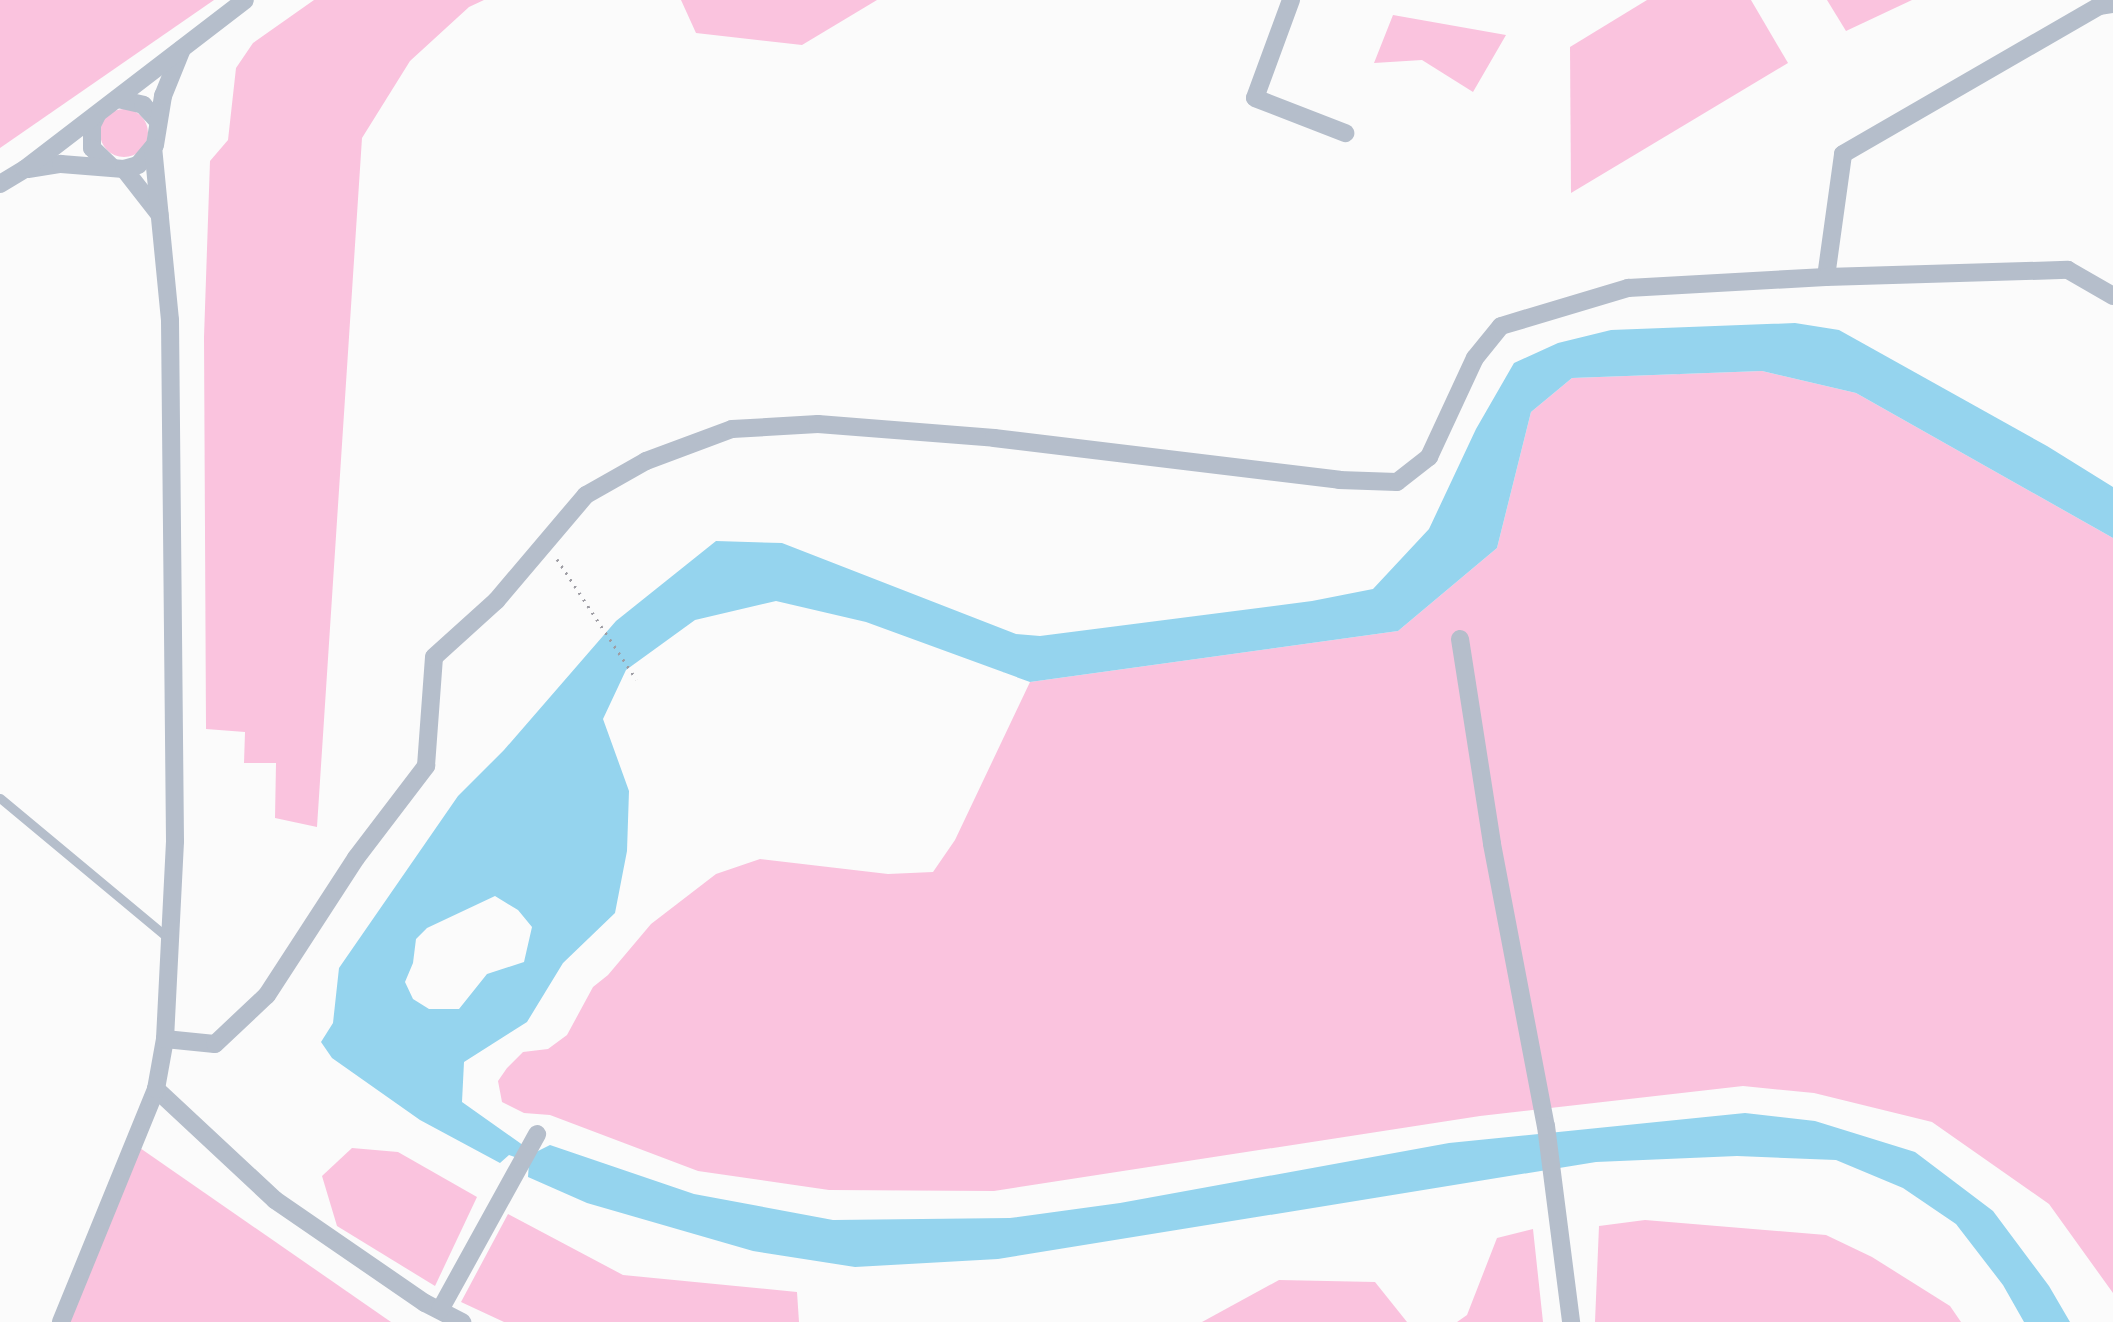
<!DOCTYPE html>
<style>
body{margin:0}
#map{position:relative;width:2113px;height:1322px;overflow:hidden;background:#fbfbfb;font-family:"Playfair Display",serif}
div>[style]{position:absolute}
.green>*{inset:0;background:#fac3de}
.round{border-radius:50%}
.water>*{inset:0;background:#95d4ee}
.path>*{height:3px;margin-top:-1.5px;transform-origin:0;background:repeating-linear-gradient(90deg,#9e9da4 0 2px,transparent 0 8px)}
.lane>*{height:9px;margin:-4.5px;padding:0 4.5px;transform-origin:4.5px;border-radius:4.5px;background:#b5becb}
.street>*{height:18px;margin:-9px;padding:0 9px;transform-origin:9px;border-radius:9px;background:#b5becb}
span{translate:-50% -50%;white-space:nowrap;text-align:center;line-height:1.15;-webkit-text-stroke:8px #fbfbfb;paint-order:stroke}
</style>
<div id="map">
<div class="green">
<i style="clip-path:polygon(0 0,214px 0,0 148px)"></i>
<i style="clip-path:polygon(314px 0,484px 0,469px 7px,410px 61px,362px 138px,317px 827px,275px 818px,276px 763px,244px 763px,245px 732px,206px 729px,204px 337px,210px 161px,228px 140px,236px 68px,253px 43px)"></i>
<i style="clip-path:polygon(681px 0,877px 0,802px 45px,696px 33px)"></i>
<i style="clip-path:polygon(1647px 0,1751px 0,1788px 63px,1571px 193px,1570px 47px)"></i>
<i style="clip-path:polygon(1827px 0,1912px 0,1846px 31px)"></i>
<i style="clip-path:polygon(1393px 15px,1506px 35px,1473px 92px,1422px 60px,1374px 63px)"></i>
<i class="round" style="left:100px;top:109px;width:48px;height:48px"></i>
<i style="clip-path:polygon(1762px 371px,1856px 393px,2113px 538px,2113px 1293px,2049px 1204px,1932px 1122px,1814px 1093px,1743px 1086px,1480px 1116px,994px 1191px,829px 1190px,698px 1171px,550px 1115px,524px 1113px,502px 1102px,498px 1081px,507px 1068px,523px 1052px,548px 1049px,567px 1035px,593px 987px,608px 975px,651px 924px,716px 874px,760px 859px,888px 874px,933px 872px,955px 840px,1030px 682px,1398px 631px,1497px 548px,1531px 412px,1572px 378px)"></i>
<i style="clip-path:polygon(140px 1148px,391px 1322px,61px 1322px)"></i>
<i style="clip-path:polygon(352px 1148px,398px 1152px,477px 1197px,435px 1286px,337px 1226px,322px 1176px)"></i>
<i style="clip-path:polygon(508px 1214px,623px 1275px,797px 1292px,799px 1322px,504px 1322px,461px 1302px)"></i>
<i style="clip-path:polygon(1645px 1220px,1826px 1235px,1872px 1257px,1950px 1306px,1961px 1322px,1595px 1322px,1599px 1226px)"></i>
<i style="clip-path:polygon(1533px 1229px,1543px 1322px,1457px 1322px,1467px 1315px,1497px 1238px)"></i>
<i style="clip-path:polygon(1279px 1280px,1375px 1282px,1407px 1322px,1202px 1322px)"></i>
</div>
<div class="water">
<i style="clip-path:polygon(evenodd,1795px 323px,1839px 330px,2047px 446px,2113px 487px,2113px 538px,1856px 393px,1762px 371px,1572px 378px,1531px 412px,1497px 548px,1398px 631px,1030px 682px,866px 622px,776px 601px,695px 620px,626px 670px,603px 719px,629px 791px,627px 851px,615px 913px,563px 963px,527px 1022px,464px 1062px,462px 1102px,534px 1153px,550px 1145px,694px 1194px,833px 1220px,1010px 1218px,1120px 1203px,1449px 1143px,1745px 1113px,1815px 1121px,1915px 1152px,1993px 1211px,2049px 1286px,2070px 1322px,2024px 1322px,2003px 1285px,1956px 1224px,1903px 1188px,1836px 1160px,1737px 1156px,1596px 1162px,998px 1259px,855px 1267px,753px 1251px,587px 1203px,528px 1177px,529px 1162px,509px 1155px,500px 1163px,420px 1120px,332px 1058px,321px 1042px,333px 1023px,339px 968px,458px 796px,504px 750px,616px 621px,716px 541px,782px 543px,1016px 634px,1040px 636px,1312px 601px,1373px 589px,1429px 529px,1476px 429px,1514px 363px,1558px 343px,1611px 330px,1795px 323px,495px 896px,518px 910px,532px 927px,524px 962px,487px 974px,459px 1009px,429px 1009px,413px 999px,405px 982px,413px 963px,416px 939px,427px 928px,495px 896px)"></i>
</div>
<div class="path">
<i style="left:557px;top:559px;width:144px;rotate:56.6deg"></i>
</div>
<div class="lane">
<i style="left:0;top:798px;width:220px;rotate:39.8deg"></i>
</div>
<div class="street">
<i style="left:1291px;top:0;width:104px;rotate:110.2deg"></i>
<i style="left:1255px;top:98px;width:97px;rotate:21.3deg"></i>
<i style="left:118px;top:99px;width:26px;rotate:13deg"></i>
<i style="left:143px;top:105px;width:22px;rotate:47deg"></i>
<i style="left:97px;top:115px;width:11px;rotate:117deg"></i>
<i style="left:92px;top:125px;width:23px;rotate:90deg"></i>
<i style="left:92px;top:148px;width:28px;rotate:44deg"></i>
<i style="left:28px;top:169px;width:33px;rotate:-9deg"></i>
<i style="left:61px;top:164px;width:63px;rotate:4.5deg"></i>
<i style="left:124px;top:169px;width:15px;rotate:-16deg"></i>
<i style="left:138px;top:165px;width:26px;rotate:-50deg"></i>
<i style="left:155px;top:145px;width:50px;rotate:-80.7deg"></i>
<i style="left:163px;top:96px;width:51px;rotate:-68deg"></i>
<i style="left:124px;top:169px;width:58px;rotate:52deg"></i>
<i style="left:0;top:184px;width:29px;rotate:-31deg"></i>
<i style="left:25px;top:169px;width:277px;rotate:-37.5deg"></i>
<i style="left:1826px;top:277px;width:124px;rotate:-82.1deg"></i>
<i style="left:1843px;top:154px;width:296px;rotate:-30deg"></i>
<i style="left:2099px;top:6px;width:14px;rotate:-8deg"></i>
<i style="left:1460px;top:639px;width:207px;rotate:81.1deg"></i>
<i style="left:1492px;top:844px;width:287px;rotate:79.2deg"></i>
<i style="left:1546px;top:1126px;width:198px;rotate:82.7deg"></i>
<i style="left:165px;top:1039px;width:50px;rotate:5.7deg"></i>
<i style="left:215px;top:1044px;width:71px;rotate:-43.3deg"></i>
<i style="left:267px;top:995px;width:163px;rotate:-57deg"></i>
<i style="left:356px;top:858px;width:116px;rotate:-52.7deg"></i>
<i style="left:426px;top:766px;width:109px;rotate:-85.8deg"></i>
<i style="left:434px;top:657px;width:84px;rotate:-42.1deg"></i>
<i style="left:496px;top:601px;width:139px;rotate:-49.7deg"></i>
<i style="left:586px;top:495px;width:69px;rotate:-29.5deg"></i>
<i style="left:646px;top:461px;width:92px;rotate:-20.4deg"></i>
<i style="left:732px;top:429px;width:86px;rotate:-3.3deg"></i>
<i style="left:818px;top:424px;width:177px;rotate:4.5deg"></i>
<i style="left:994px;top:438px;width:348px;rotate:6.9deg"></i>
<i style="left:1339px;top:480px;width:58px;rotate:2deg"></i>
<i style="left:1397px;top:482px;width:41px;rotate:-38deg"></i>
<i style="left:1429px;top:457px;width:109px;rotate:-65.1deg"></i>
<i style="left:1475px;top:358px;width:41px;rotate:-50.9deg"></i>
<i style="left:1501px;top:326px;width:133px;rotate:-16.7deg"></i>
<i style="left:1628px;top:288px;width:198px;rotate:-3.2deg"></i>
<i style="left:1826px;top:277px;width:242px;rotate:-1.7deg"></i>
<i style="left:2068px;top:270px;width:52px;rotate:30deg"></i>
<i style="left:156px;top:1089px;width:163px;rotate:43deg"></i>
<i style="left:275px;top:1200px;width:182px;rotate:34.5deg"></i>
<i style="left:425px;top:1303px;width:42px;rotate:27.2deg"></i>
<i style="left:440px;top:1310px;width:201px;rotate:-61.1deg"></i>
<i style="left:61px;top:1322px;width:252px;rotate:-67.8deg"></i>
<i style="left:156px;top:1089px;width:51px;rotate:-79.8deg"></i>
<i style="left:165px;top:1039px;width:198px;rotate:-87.1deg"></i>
<i style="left:175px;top:841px;width:521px;rotate:-90.55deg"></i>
<i style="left:170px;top:320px;width:173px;rotate:-95.6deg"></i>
</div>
</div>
